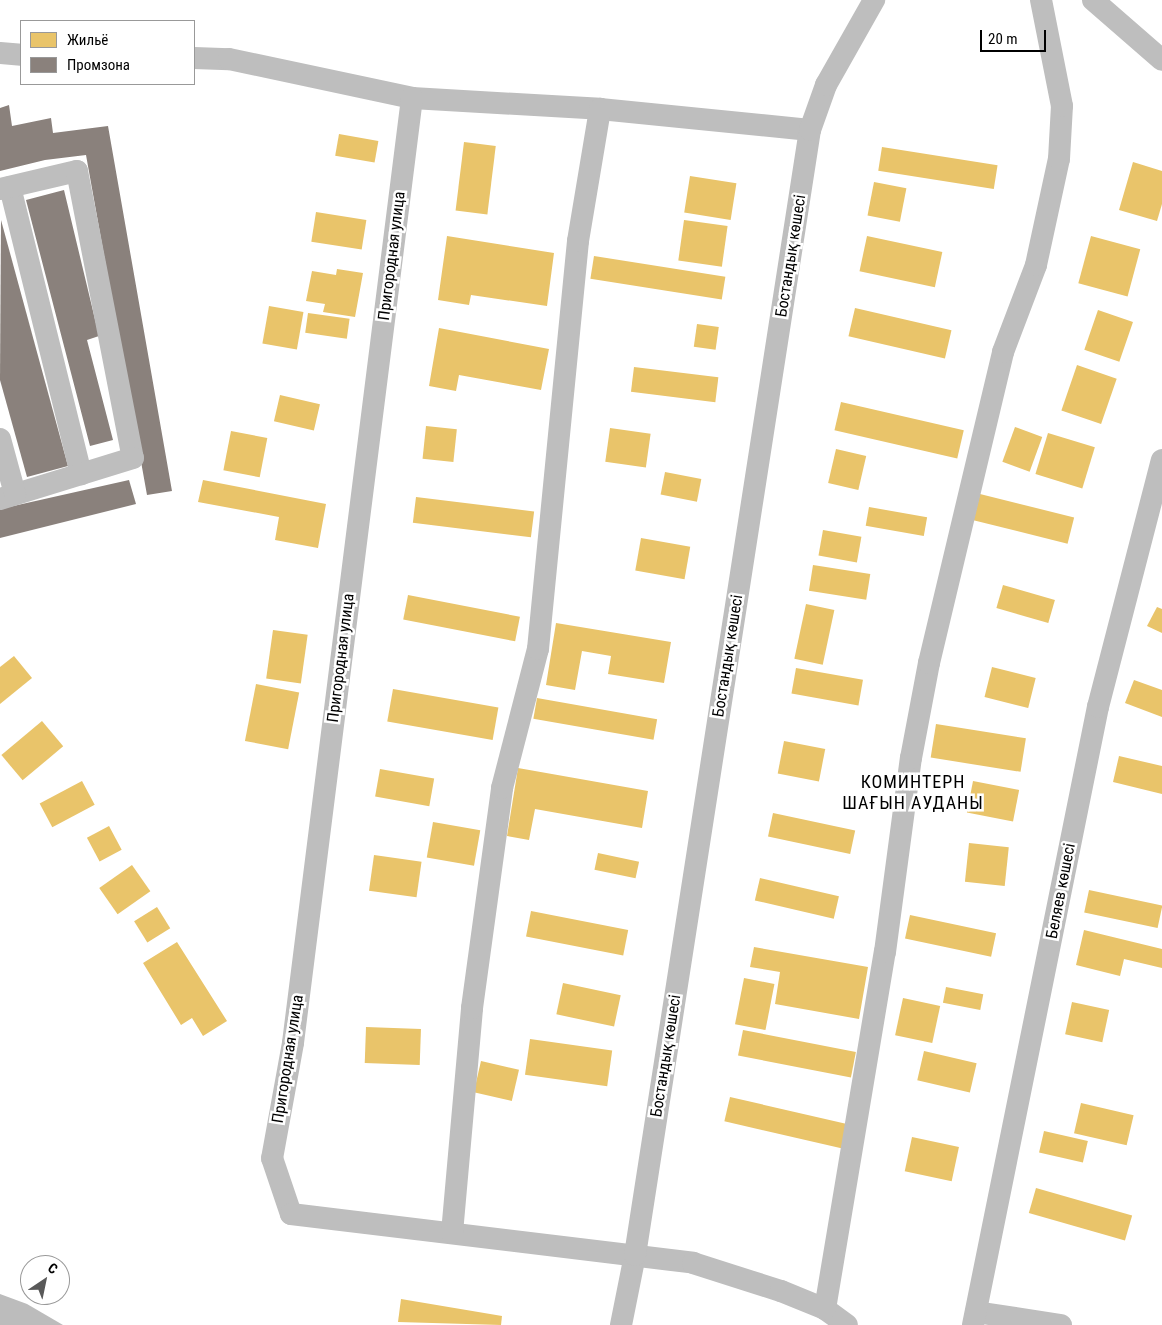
<!DOCTYPE html>
<meta charset="utf-8">
<style>
body{margin:0}
#map{position:relative;width:1162px;height:1325px;overflow:hidden;background:#fff;font-family:"Roboto Condensed",sans-serif}
div>[style]{position:absolute}
.water>*{inset:0;background:#bcbcbc}
.homes>*{inset:0;background:#e9c46a;transform-origin:0 0}
.industry>*{inset:0;background:#8a817c}
.minor>*{height:22px;margin:-11px;padding:0 11px;transform-origin:11px;border-radius:11px;background:#bebebe}
span{translate:-50% -50%;white-space:nowrap;text-align:center;line-height:1.15;-webkit-text-stroke:5px #fff;paint-order:stroke}
.street-label{font-size:16px;color:#000}
.neighbourhood-label{font-size:18px;color:#000;letter-spacing:1px}
.legend{position:absolute;left:20px;top:20px;width:175px;height:65px;box-sizing:border-box;background:#fff;border:1px solid #999;margin:0;padding:6px 9px;list-style:none;font-size:15px;color:#000}
.legend li{display:flex;align-items:center;gap:10px;height:25px}
.legend b{width:25px;border:1px solid #999}
.north{position:absolute;left:20px;top:1255px;width:50px;height:50px;box-sizing:border-box;background:#fff;border:1px solid #999;border-radius:50%;rotate:34deg;font-size:14px;font-weight:700;line-height:20px;text-align:center;color:#000}
.north::after{content:'';display:block;margin:auto;width:18px;height:22px;background:#595959;clip-path:polygon(50% 0,100% 100%,50% 72%,0 100%)}
.scale{position:absolute;left:980px;top:30px;width:66px;height:22px;box-sizing:border-box;border:2px solid #000;border-top:0;padding-left:6px;font-size:15px;line-height:18px;white-space:nowrap;color:#000;-webkit-text-stroke:4px #fff;paint-order:stroke}
</style>
<div id="map">
<div class="water">
<i style="clip-path:polygon(0 1294px,27px 1304px,63px 1325px,0 1325px)"></i>
</div>
<div class="homes">
<i style="left:339px;top:134px;width:40px;height:22px;rotate:10deg"></i>
<i style="left:464px;top:142px;width:32px;height:69px;rotate:7deg"></i>
<i style="left:882px;top:147px;width:117px;height:24px;rotate:9deg"></i>
<i style="clip-path:polygon(1133px 162px,1162px 171px,1162px 204px,1157px 221px,1119px 210px)"></i>
<i style="left:690px;top:176px;width:47px;height:37px;rotate:9deg"></i>
<i style="left:874px;top:182px;width:33px;height:34px;rotate:11deg"></i>
<i style="left:316px;top:212px;width:51px;height:30px;rotate:9deg"></i>
<i style="left:684px;top:220px;width:44px;height:41px;rotate:8deg"></i>
<i style="clip-path:polygon(447px 236px,554px 253px,547px 306px,471px 295px,469px 305px,438px 300px)"></i>
<i style="left:867px;top:236px;width:77px;height:36px;rotate:12deg"></i>
<i style="left:1091px;top:236px;width:51px;height:49px;rotate:15deg"></i>
<i style="left:594px;top:256px;width:133px;height:23px;rotate:9deg"></i>
<i style="clip-path:polygon(337px 269px,363px 273px,355px 317px,323px 312px,325px 304px,306px 301px,312px 271px,336px 275px)"></i>
<i style="left:269px;top:306px;width:35px;height:38px;rotate:10deg"></i>
<i style="left:855px;top:308px;width:99px;height:29px;rotate:13deg"></i>
<i style="left:1098px;top:310px;width:37px;height:42px;rotate:19deg"></i>
<i style="left:308px;top:313px;width:42px;height:20px;rotate:8deg"></i>
<i style="left:697px;top:324px;width:22px;height:23px;rotate:8deg"></i>
<i style="clip-path:polygon(439px 328px,549px 349px,541px 390px,459px 375px,456px 391px,429px 386px)"></i>
<i style="left:1077px;top:365px;width:42px;height:48px;rotate:19deg"></i>
<i style="left:634px;top:367px;width:85px;height:25px;rotate:7deg"></i>
<i style="left:280px;top:395px;width:41px;height:27px;rotate:13deg"></i>
<i style="left:841px;top:402px;width:126px;height:29px;rotate:13deg"></i>
<i style="left:426px;top:426px;width:31px;height:33px;rotate:6deg"></i>
<i style="left:1015px;top:427px;width:29px;height:37px;rotate:20deg"></i>
<i style="left:610px;top:428px;width:41px;height:34px;rotate:8deg"></i>
<i style="left:231px;top:431px;width:37px;height:40px;rotate:11deg"></i>
<i style="left:1048px;top:433px;width:49px;height:43px;rotate:17deg"></i>
<i style="left:836px;top:449px;width:31px;height:35px;rotate:13deg"></i>
<i style="left:665px;top:472px;width:37px;height:23px;rotate:11deg"></i>
<i style="clip-path:polygon(203px 480px,326px 504px,318px 548px,275px 540px,279px 517px,198px 502px)"></i>
<i style="left:980px;top:494px;width:97px;height:27px;rotate:14deg"></i>
<i style="left:416px;top:497px;width:119px;height:26px;rotate:7deg"></i>
<i style="left:869px;top:507px;width:59px;height:19px;rotate:10deg"></i>
<i style="left:823px;top:530px;width:39px;height:26px;rotate:10deg"></i>
<i style="left:641px;top:538px;width:50px;height:33px;rotate:10deg"></i>
<i style="left:813px;top:565px;width:58px;height:26px;rotate:9deg"></i>
<i style="left:1003px;top:585px;width:54px;height:24px;rotate:16deg"></i>
<i style="left:408px;top:595px;width:114px;height:25px;rotate:11deg"></i>
<i style="left:806px;top:604px;width:29px;height:56px;rotate:12deg"></i>
<i style="clip-path:polygon(1157px 607px,1162px 609px,1162px 633px,1147px 626px)"></i>
<i style="clip-path:polygon(556px 623px,671px 642px,664px 683px,608px 674px,611px 656px,582px 651px,575px 690px,546px 685px)"></i>
<i style="left:273px;top:630px;width:35px;height:49px;rotate:8deg"></i>
<i style="clip-path:polygon(14px 656px,32px 678px,0 704px,0 667px)"></i>
<i style="left:992px;top:667px;width:45px;height:31px;rotate:14deg"></i>
<i style="left:796px;top:668px;width:68px;height:26px;rotate:10deg"></i>
<i style="clip-path:polygon(1134px 680px,1162px 690px,1162px 717px,1125px 703px)"></i>
<i style="left:256px;top:684px;width:44px;height:58px;rotate:11deg"></i>
<i style="left:393px;top:689px;width:107px;height:33px;rotate:10deg"></i>
<i style="left:537px;top:698px;width:122px;height:21px;rotate:10deg"></i>
<i style="left:42px;top:721px;width:33px;height:53px;rotate:50deg"></i>
<i style="left:936px;top:724px;width:91px;height:34px;rotate:9deg"></i>
<i style="left:784px;top:741px;width:42px;height:33px;rotate:11deg"></i>
<i style="clip-path:polygon(1119px 756px,1162px 766px,1162px 794px,1113px 782px)"></i>
<i style="clip-path:polygon(518px 768px,648px 791px,642px 828px,535px 809px,529px 840px,507px 836px)"></i>
<i style="left:380px;top:769px;width:55px;height:28px;rotate:10deg"></i>
<i style="left:82px;top:781px;width:27px;height:48px;rotate:62deg"></i>
<i style="left:973px;top:781px;width:47px;height:32px;rotate:11deg"></i>
<i style="left:773px;top:813px;width:84px;height:24px;rotate:12deg"></i>
<i style="left:433px;top:822px;width:48px;height:36px;rotate:10deg"></i>
<i style="left:109px;top:826px;width:27px;height:25px;rotate:62deg"></i>
<i style="left:969px;top:843px;width:40px;height:39px;rotate:6deg"></i>
<i style="left:598px;top:853px;width:42px;height:17px;rotate:12deg"></i>
<i style="left:374px;top:855px;width:48px;height:36px;rotate:8deg"></i>
<i style="left:132px;top:865px;width:32px;height:40px;rotate:55deg"></i>
<i style="left:760px;top:878px;width:81px;height:23px;rotate:13deg"></i>
<i style="left:1089px;top:890px;width:75px;height:23px;rotate:12deg"></i>
<i style="left:157px;top:907px;width:25px;height:27px;rotate:58deg"></i>
<i style="left:531px;top:911px;width:99px;height:26px;rotate:11deg"></i>
<i style="left:910px;top:915px;width:88px;height:24px;rotate:12deg"></i>
<i style="clip-path:polygon(1084px 930px,1162px 949px,1162px 968px,1124px 959px,1120px 976px,1076px 965px)"></i>
<i style="clip-path:polygon(177px 942px,227px 1021px,203px 1036px,192px 1018px,181px 1025px,143px 963px)"></i>
<i style="clip-path:polygon(754px 947px,868px 967px,859px 1019px,775px 1004px,780px 972px,750px 967px)"></i>
<i style="left:744px;top:978px;width:31px;height:47px;rotate:11deg"></i>
<i style="left:563px;top:983px;width:59px;height:32px;rotate:12deg"></i>
<i style="left:946px;top:987px;width:38px;height:16px;rotate:11deg"></i>
<i style="left:903px;top:998px;width:38px;height:38px;rotate:12deg"></i>
<i style="left:1072px;top:1002px;width:38px;height:33px;rotate:12deg"></i>
<i style="left:366px;top:1027px;width:55px;height:36px;rotate:2deg"></i>
<i style="left:743px;top:1030px;width:115px;height:26px;rotate:11deg"></i>
<i style="left:530px;top:1039px;width:83px;height:36px;rotate:8deg"></i>
<i style="left:924px;top:1051px;width:54px;height:30px;rotate:13deg"></i>
<i style="left:481px;top:1061px;width:39px;height:32px;rotate:13deg"></i>
<i style="left:730px;top:1097px;width:120px;height:25px;rotate:13deg"></i>
<i style="left:1081px;top:1103px;width:54px;height:31px;rotate:13deg"></i>
<i style="left:1044px;top:1131px;width:45px;height:22px;rotate:13deg"></i>
<i style="left:912px;top:1137px;width:48px;height:35px;rotate:12deg"></i>
<i style="left:1036px;top:1188px;width:100px;height:26px;rotate:16deg"></i>
<i style="clip-path:polygon(401px 1299px,502px 1316px,501px 1325px,398px 1322px)"></i>
</div>
<div class="industry">
<i style="clip-path:polygon(9px 105px,12px 126px,51px 118px,53px 133px,108px 126px,172px 491px,147px 495px,86px 155px,45px 160px,0 171px,0 108px)"></i>
<i style="clip-path:polygon(64px 190px,99px 336px,87px 340px,113px 440px,90px 446px,26px 200px)"></i>
<i style="clip-path:polygon(1px 220px,68px 466px,27px 477px,0 380px)"></i>
<i style="clip-path:polygon(129px 480px,136px 504px,0 538px,0 509px)"></i>
</div>
<div class="minor">
<i style="left:1093px;top:0;width:91px;rotate:41deg"></i>
<i style="left:0;top:53px;width:21px;rotate:5deg"></i>
<i style="left:194px;top:58px;width:35px;rotate:2deg"></i>
<i style="left:229px;top:59px;width:187px;rotate:12deg"></i>
<i style="left:412px;top:98px;width:188px;rotate:3.3deg"></i>
<i style="left:600px;top:109px;width:211px;rotate:5.7deg"></i>
<i style="left:412px;top:98px;width:952px;rotate:97.18deg"></i>
<i style="left:293px;top:1043px;width:117px;rotate:100.3deg"></i>
<i style="left:272px;top:1158px;width:59px;rotate:71.3deg"></i>
<i style="left:291px;top:1214px;width:405px;rotate:6.9deg"></i>
<i style="left:693px;top:1263px;width:92px;rotate:17.7deg"></i>
<i style="left:781px;top:1291px;width:48px;rotate:22.2deg"></i>
<i style="left:825px;top:1309px;width:27px;rotate:36deg"></i>
<i style="left:10px;top:187px;width:296px;rotate:76.1deg"></i>
<i style="left:0;top:189px;width:79px;rotate:-13.2deg"></i>
<i style="left:77px;top:171px;width:292px;rotate:79deg"></i>
<i style="left:133px;top:458px;width:139px;rotate:162.9deg"></i>
<i style="left:0;top:439px;width:57px;rotate:74.7deg"></i>
<i style="left:452px;top:1233px;width:226px;rotate:-84.9deg"></i>
<i style="left:472px;top:1008px;width:222px;rotate:-82.2deg"></i>
<i style="left:502px;top:788px;width:144px;rotate:-75.5deg"></i>
<i style="left:538px;top:649px;width:410px;rotate:-84.4deg"></i>
<i style="left:578px;top:241px;width:134px;rotate:-80.5deg"></i>
<i style="left:825px;top:1309px;width:362px;rotate:-80.5deg"></i>
<i style="left:885px;top:952px;width:196px;rotate:-82.4deg"></i>
<i style="left:911px;top:758px;width:97px;rotate:-79.3deg"></i>
<i style="left:929px;top:663px;width:320px;rotate:-76.6deg"></i>
<i style="left:1003px;top:352px;width:93px;rotate:-69.2deg"></i>
<i style="left:1036px;top:265px;width:108px;rotate:-77.8deg"></i>
<i style="left:1059px;top:159px;width:53px;rotate:-86.8deg"></i>
<i style="left:1062px;top:106px;width:108px;rotate:-101.2deg"></i>
<i style="left:976px;top:1312px;width:86px;rotate:8.7deg"></i>
<i style="left:621px;top:1325px;width:71px;rotate:-78.7deg"></i>
<i style="left:635px;top:1255px;width:1139px;rotate:-81.16deg"></i>
<i style="left:810px;top:130px;width:48px;rotate:-70.4deg"></i>
<i style="left:826px;top:85px;width:98px;rotate:-60.5deg"></i>
<i style="left:973px;top:1325px;width:631px;rotate:-78.57deg"></i>
<i style="left:1098px;top:707px;width:255px;rotate:-75.5deg"></i>
</div>
<div class="street-label">
<span style="left:392px;top:256px;rotate:-83deg">Пригородная улица</span>
<span style="left:791px;top:256px;rotate:-81deg">Бостандық көшесі</span>
<span style="left:728px;top:656px;rotate:-81deg">Бостандық көшесі</span>
<span style="left:341px;top:658px;rotate:-83deg">Пригородная улица</span>
<span style="left:1061px;top:891px;rotate:-79deg">Беляев көшесі</span>
<span style="left:666px;top:1056px;rotate:-81deg">Бостандық көшесі</span>
<span style="left:288px;top:1059px;rotate:-81deg">Пригородная улица</span>
</div>
<div class="neighbourhood-label">
<span style="left:913px;top:793px">КОМИНТЕРН<br>ШАҒЫН АУДАНЫ</span>
</div>
<ul class="legend">
<li><b style="height:14px;background:#e9c46a"></b>Жильё</li>
<li><b style="height:14px;background:#8a817c"></b>Промзона</li>
</ul>
<div class="north">С</div>
<div class="scale">20 m</div>
</div>
